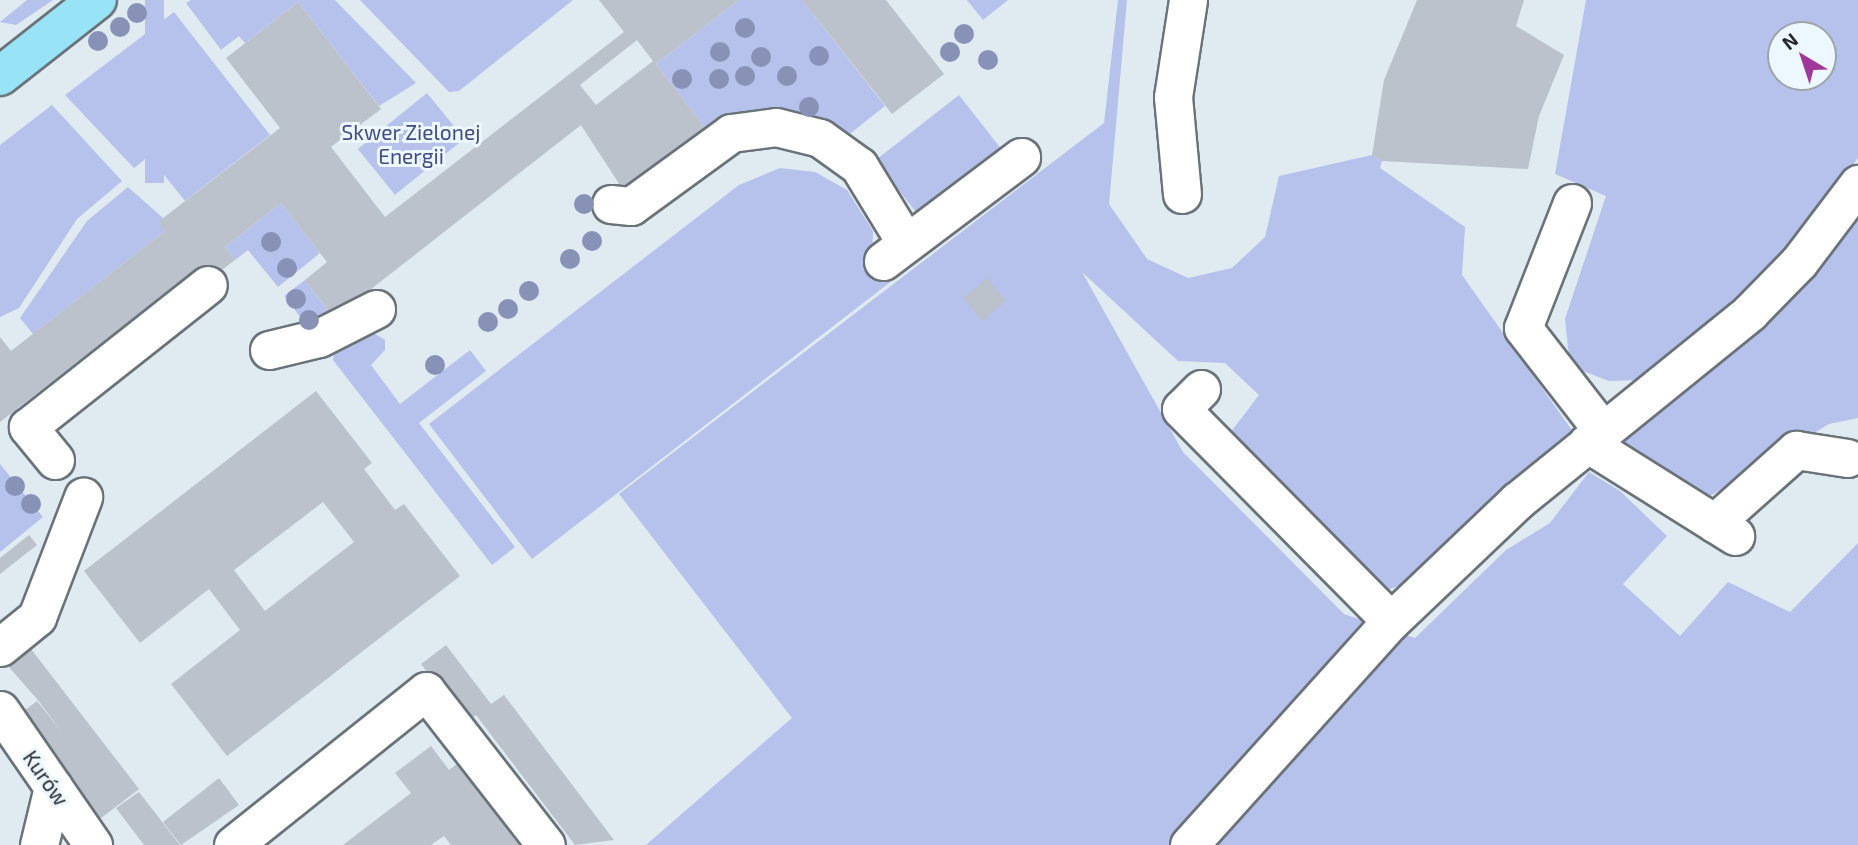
<!DOCTYPE html>
<meta charset="utf-8">
<style>
body{margin:0}
#map{position:relative;width:1858px;height:845px;overflow:hidden;background:#e0eaf1;font-family:"Exo 2",sans-serif}
div>[style]{position:absolute}
.green>*{inset:0;background:#b6c1ec;transform-origin:0 0}
.building>*{inset:0;background:#bbc2cb;transform-origin:0 0}
.roads{filter:drop-shadow(2px 0 #6a7379) drop-shadow(-2px 0 #6a7379) drop-shadow(0 2px #6a7379) drop-shadow(0 -2px #6a7379)}
.minor>*{height:37px;margin:-18.5px;padding:0 18.5px;transform-origin:18.5px;border-radius:18.5px;background:#fff}
.major>*{height:38px;margin:-19px;padding:0 19px;transform-origin:19px;border-radius:19px;background:#99e3f6}
.trees>*{width:20px;height:20px;margin:-10px;border-radius:50%;background:#8892b6}
span{translate:-50% -50%;white-space:nowrap;text-align:center;line-height:1.15;-webkit-text-stroke:6px #edf7ff;paint-order:stroke}
.park-label{font-size:21px;color:#404a85}
.street-label{font-size:21px;color:#26292c}
.north{position:absolute;left:1767px;top:21px;width:70px;height:70px;box-sizing:border-box;background:#edf7ff;border:2px solid #9da5ab;border-radius:50%;rotate:321deg;font-size:19px;font-weight:700;line-height:28px;text-align:center;color:#26292c}
.north::after{content:'';display:block;margin:auto;width:24px;height:32px;background:#a0389b;clip-path:polygon(50% 0,100% 100%,50% 72%,0 100%)}
</style>
<div id="map">
<div class="green">
<i style="clip-path:polygon(27px 0,53px 0,16px 25px,0 22px)"></i>
<i style="left:145px;top:0;width:19px;height:183px"></i>
<i style="clip-path:polygon(191px 0,335px 0,416px 83px,379px 106px,298px 2px,245px 43px,239px 36px,221px 50px,186px 3px)"></i>
<i style="clip-path:polygon(360px 0,573px 0,459px 91px,449px 92px)"></i>
<i style="clip-path:polygon(739px 0,802px 0,885px 106px,842px 140px,706px 129px,656px 64px)"></i>
<i style="clip-path:polygon(967px 0,1008px 0,983px 20px)"></i>
<i style="clip-path:polygon(1118px 0,1127px 0,1109px 204px,1147px 259px,1188px 278px,1232px 268px,1265px 237px,1279px 176px,1372px 155px,1382px 161px,1380px 168px,1465px 227px,1462px 275px,1576px 436px,1424px 578px,1390px 589px,1363px 578px,1227px 437px,1259px 395px,1225px 363px,1178px 361px,1082px 272px,1183px 452px,1344px 614px,1415px 638px,1506px 550px,1550px 523px,1589px 472px,1620px 491px,1667px 536px,1623px 584px,1680px 636px,1728px 582px,1790px 612px,1858px 543px,1858px 845px,646px 845px,792px 718px,619px 494px,1104px 123px)"></i>
<i style="clip-path:polygon(evenodd,1586px 0,1858px 0,1858px 158px,1804px 233px,1723px 315px,1639px 380px,1609px 381px,1570px 366px,1565px 319px,1606px 196px,1555px 174px,1586px 0,1781px 35px,1823px 35px,1823px 77px,1781px 77px,1781px 35px)"></i>
<i style="clip-path:polygon(174px 12px,270px 135px,185px 201px,149px 156px,134px 168px,65px 95px)"></i>
<i style="left:427px;top:93px;width:59px;height:89px;rotate:51deg"></i>
<i style="left:959px;top:95px;width:68px;height:106px;rotate:52deg"></i>
<i style="clip-path:polygon(52px 105px,122px 181px,77px 219px,19px 308px,0 317px,0 145px)"></i>
<i style="clip-path:polygon(780px 168px,815px 172px,847px 190px,873px 231px,871px 280px,978px 198px,986px 208px,532px 559px,429px 424px,739px 185px)"></i>
<i style="clip-path:polygon(128px 187px,163px 218px,165px 231px,33px 334px,20px 318px,87px 221px)"></i>
<i style="clip-path:polygon(1858px 201px,1858px 418px,1829px 424px,1705px 499px,1613px 442px,1779px 310px)"></i>
<i style="clip-path:polygon(281px 203px,320px 253px,278px 287px,248px 250px,235px 260px,225px 247px)"></i>
<i style="left:305px;top:280px;width:48px;height:26px;rotate:53deg"></i>
<i style="clip-path:polygon(365px 328px,385px 340px,385px 350px,371px 365px,400px 404px,470px 350px,486px 371px,419px 423px,515px 547px,492px 565px,333px 360px,335px 349px)"></i>
<i style="clip-path:polygon(0 464px,43px 517px,0 552px)"></i>
</div>
<div class="building">
<i style="clip-path:polygon(evenodd,599px 0,739px 0,656px 64px,706px 129px,625px 193px,581px 125px,334px 318px,305px 280px,327px 262px,281px 203px,225px 247px,235px 260px,210px 279px,200px 266px,0 422px,0 337px,11px 351px,165px 231px,158px 222px,280px 128px,226px 58px,298px 2px,381px 109px,331px 147px,385px 217px,624px 32px,599px 0,637px 40px,653px 61px,596px 105px,580px 85px,637px 40px)"></i>
<i style="clip-path:polygon(802px 0,886px 0,944px 74px,892px 114px)"></i>
<i style="clip-path:polygon(1417px 0,1524px 0,1516px 26px,1564px 55px,1539px 116px,1528px 169px,1382px 161px,1372px 155px,1384px 80px)"></i>
<i style="left:987px;top:278px;width:30px;height:31px;rotate:50deg"></i>
<i style="clip-path:polygon(evenodd,316px 391px,372px 463px,364px 469px,395px 510px,404px 504px,460px 576px,227px 756px,171px 684px,240px 630px,209px 589px,140px 643px,84px 571px,316px 391px,323px 502px,354px 542px,265px 611px,234px 570px,323px 502px)"></i>
<i style="clip-path:polygon(29px 535px,37px 545px,0 574px,0 558px)"></i>
<i style="clip-path:polygon(446px 645px,491px 704px,504px 695px,614px 840px,575px 845px,476px 715px,466px 723px,421px 664px)"></i>
<i style="clip-path:polygon(31px 649px,139px 789px,96px 822px,16px 717px,37px 701px,62px 732px,37px 699px,8px 666px)"></i>
<i style="clip-path:polygon(431px 746px,449px 770px,457px 764px,519px 845px,451px 845px,444px 836px,431px 845px,343px 845px,411px 793px,395px 773px)"></i>
<i style="clip-path:polygon(219px 778px,239px 805px,181px 845px,163px 822px)"></i>
<i style="clip-path:polygon(139px 792px,163px 823px,180px 845px,144px 845px,116px 808px)"></i>
</div>
<div class="roads">
<div class="minor">
<i style="left:1182px;top:194px;width:97px;rotate:-95.3deg"></i>
<i style="left:1173px;top:97px;width:98px;rotate:-81.2deg"></i>
<i style="left:1572px;top:203px;width:134px;rotate:111.4deg"></i>
<i style="left:1523px;top:328px;width:129px;rotate:52.2deg"></i>
<i style="left:611px;top:204px;width:20px;rotate:6deg"></i>
<i style="left:631px;top:206px;width:124px;rotate:-36.1deg"></i>
<i style="left:731px;top:133px;width:45px;rotate:-7.6deg"></i>
<i style="left:776px;top:127px;width:45px;rotate:14deg"></i>
<i style="left:820px;top:138px;width:48px;rotate:35.7deg"></i>
<i style="left:859px;top:166px;width:90px;rotate:58.6deg"></i>
<i style="left:883px;top:261px;width:173px;rotate:-37deg"></i>
<i style="left:269px;top:350px;width:51px;rotate:-13.5deg"></i>
<i style="left:319px;top:338px;width:64px;rotate:-27deg"></i>
<i style="left:1201px;top:389px;width:28px;rotate:135deg"></i>
<i style="left:1181px;top:409px;width:298px;rotate:45.3deg"></i>
<i style="left:1587px;top:443px;width:175px;rotate:32.1deg"></i>
<i style="left:55px;top:460px;width:43px;rotate:-129.3deg"></i>
<i style="left:28px;top:427px;width:229px;rotate:-38.3deg"></i>
<i style="left:1714px;top:523px;width:110px;rotate:-41.7deg"></i>
<i style="left:1796px;top:450px;width:52px;rotate:8.9deg"></i>
<i style="left:0;top:647px;width:48px;rotate:-39deg"></i>
<i style="left:37px;top:617px;width:129px;rotate:-69deg"></i>
<i style="left:0;top:710px;width:164px;rotate:55.4deg"></i>
<i style="left:39px;top:845px;width:60px;rotate:-76.4deg"></i>
<i style="left:233px;top:845px;width:247px;rotate:-38.6deg"></i>
<i style="left:426px;top:691px;width:195px;rotate:52.1deg"></i>
<i style="left:1189px;top:845px;width:302px;rotate:-48deg"></i>
<i style="left:1391px;top:621px;width:174px;rotate:-43.6deg"></i>
<i style="left:1517px;top:501px;width:300px;rotate:-39deg"></i>
<i style="left:1750px;top:312px;width:70px;rotate:-45.6deg"></i>
<i style="left:1799px;top:262px;width:98px;rotate:-52.9deg"></i>
</div>
<div class="major">
<i style="left:0;top:76px;width:123px;rotate:-38.1deg"></i>
</div>
</div>
<div class="trees">
<i style="left:137px;top:13px"></i>
<i style="left:120px;top:27px"></i>
<i style="left:745px;top:28px"></i>
<i style="left:964px;top:34px"></i>
<i style="left:98px;top:41px"></i>
<i style="left:720px;top:52px"></i>
<i style="left:950px;top:52px"></i>
<i style="left:819px;top:56px"></i>
<i style="left:761px;top:57px"></i>
<i style="left:988px;top:60px"></i>
<i style="left:745px;top:76px"></i>
<i style="left:787px;top:76px"></i>
<i style="left:682px;top:79px"></i>
<i style="left:719px;top:79px"></i>
<i style="left:809px;top:107px"></i>
<i style="left:584px;top:204px"></i>
<i style="left:592px;top:241px"></i>
<i style="left:271px;top:242px"></i>
<i style="left:570px;top:259px"></i>
<i style="left:287px;top:268px"></i>
<i style="left:529px;top:291px"></i>
<i style="left:296px;top:299px"></i>
<i style="left:508px;top:309px"></i>
<i style="left:309px;top:320px"></i>
<i style="left:488px;top:322px"></i>
<i style="left:435px;top:365px"></i>
<i style="left:15px;top:486px"></i>
<i style="left:31px;top:504px"></i>
</div>
<div class="park-label">
<span style="left:411px;top:144px">Skwer Zielonej<br>Energii</span>
</div>
<div class="street-label">
<span style="left:46px;top:778px;rotate:55deg">Kurów</span>
</div>
<div class="north">N</div>
</div>
